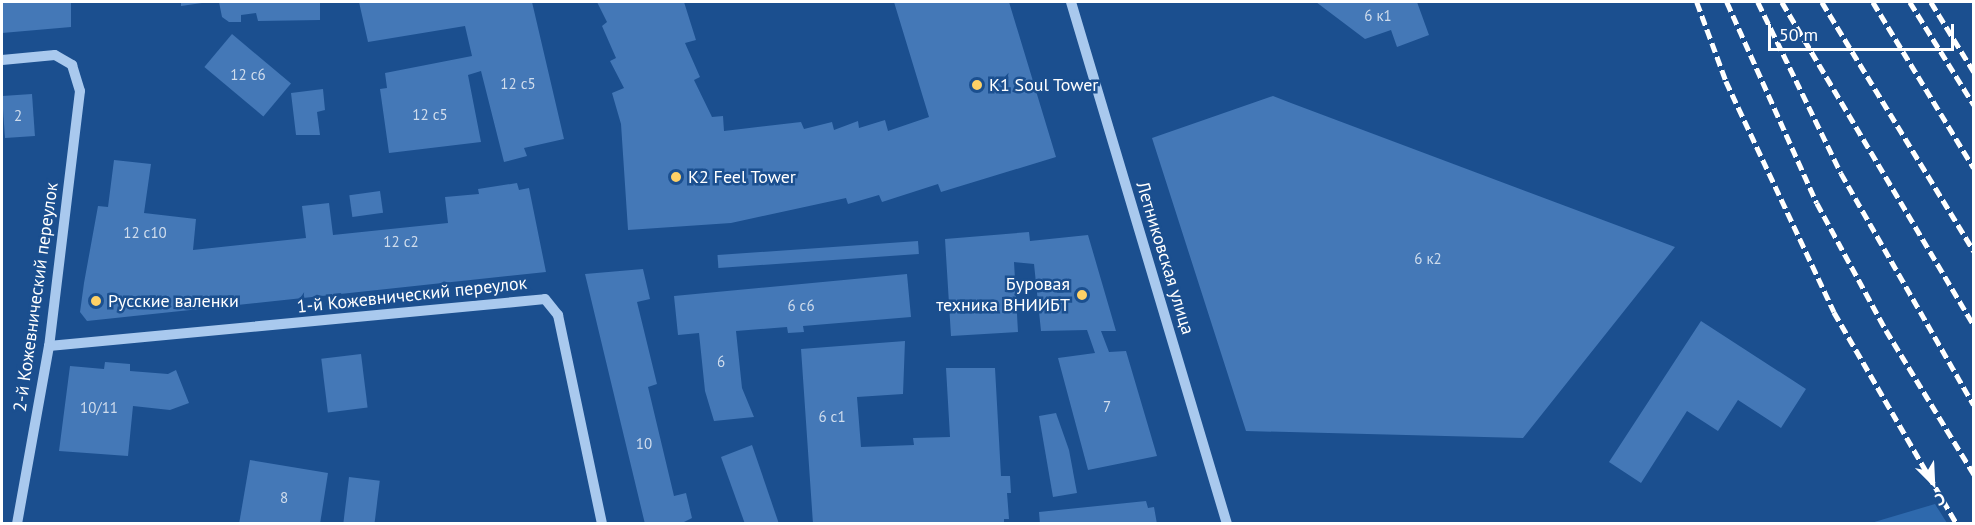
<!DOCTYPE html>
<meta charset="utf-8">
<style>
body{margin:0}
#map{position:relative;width:1975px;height:525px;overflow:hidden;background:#1b4f8f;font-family:"PT Sans",sans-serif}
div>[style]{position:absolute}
.green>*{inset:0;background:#2e69ad}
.building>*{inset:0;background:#4478b7;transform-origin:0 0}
.minor>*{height:10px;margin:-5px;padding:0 5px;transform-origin:5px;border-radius:5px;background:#a9c9ee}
.rail>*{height:4.5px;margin-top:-2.25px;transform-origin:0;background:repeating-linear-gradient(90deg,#fff 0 10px,transparent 0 14.5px)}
.dots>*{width:16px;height:16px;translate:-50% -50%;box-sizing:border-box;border:3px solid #1b4f8f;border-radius:50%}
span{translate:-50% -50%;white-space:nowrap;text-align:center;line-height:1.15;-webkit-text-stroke:5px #1b4f8f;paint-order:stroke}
.number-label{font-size:15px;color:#d0dded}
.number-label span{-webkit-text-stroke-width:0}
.poi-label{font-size:18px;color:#fff}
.left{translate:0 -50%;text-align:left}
.right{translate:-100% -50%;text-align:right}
.street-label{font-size:18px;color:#fff}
.frame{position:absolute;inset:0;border:3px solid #fff;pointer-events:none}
.north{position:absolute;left:1903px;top:453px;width:60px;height:60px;-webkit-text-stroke:4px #1b4f8f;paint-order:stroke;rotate:156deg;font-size:16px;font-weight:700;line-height:24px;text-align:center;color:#fff}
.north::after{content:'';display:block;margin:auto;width:21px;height:27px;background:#fff;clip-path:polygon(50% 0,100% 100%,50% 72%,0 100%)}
.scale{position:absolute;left:1768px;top:24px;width:186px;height:27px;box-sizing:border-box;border:3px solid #fff;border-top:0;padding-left:8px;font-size:18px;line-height:21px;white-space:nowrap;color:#fff;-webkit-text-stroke:4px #1b4f8f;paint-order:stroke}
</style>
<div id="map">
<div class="green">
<i style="clip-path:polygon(1935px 504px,1947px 523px,1871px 523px)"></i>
</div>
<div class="building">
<i style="clip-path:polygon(2px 2px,71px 2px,71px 27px,2px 33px)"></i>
<i style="clip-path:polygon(181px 2px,202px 2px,202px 3px,181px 6px)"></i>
<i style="clip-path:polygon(219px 2px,320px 2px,320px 20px,258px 21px,256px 13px,241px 15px,241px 22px,229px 22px,222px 17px)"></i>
<i style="clip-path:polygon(359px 2px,532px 2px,564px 139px,524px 148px,527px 156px,504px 162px,481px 71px,468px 75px,481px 142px,389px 153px,380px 89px,387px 88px,385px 73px,472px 56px,465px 26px,368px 42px)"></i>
<i style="clip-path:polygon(597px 2px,684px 2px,696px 40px,685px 43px,700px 77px,694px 80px,712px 117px,723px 116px,724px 131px,801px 122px,804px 129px,832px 122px,834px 130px,858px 121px,859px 128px,885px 120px,888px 131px,929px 117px,894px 2px,1009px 2px,1056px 157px,941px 192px,938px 184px,882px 202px,879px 195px,848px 204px,846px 198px,731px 223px,628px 230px,621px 124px,612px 93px,624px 88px,610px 61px,616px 58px,602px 26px,607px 22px)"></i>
<i style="clip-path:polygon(1316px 2px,1417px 2px,1429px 35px,1397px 47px,1391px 30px,1365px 39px)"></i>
<i style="left:232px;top:34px;width:77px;height:43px;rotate:40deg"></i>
<i style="clip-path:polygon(323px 89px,325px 110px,317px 112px,320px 135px,296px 135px,291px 93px)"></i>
<i style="left:32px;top:94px;width:42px;height:30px;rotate:86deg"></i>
<i style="clip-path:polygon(1273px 96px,1291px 103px,1675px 247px,1523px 438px,1246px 431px,1152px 138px)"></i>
<i style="clip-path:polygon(114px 160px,151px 164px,144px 213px,196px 219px,193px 250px,306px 238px,302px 206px,329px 203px,333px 235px,448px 223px,445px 197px,479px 194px,478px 189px,517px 183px,519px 190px,529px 188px,546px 272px,87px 321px,80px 312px,84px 283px,98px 206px,108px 207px)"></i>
<i style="left:380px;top:191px;width:22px;height:31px;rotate:82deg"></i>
<i style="clip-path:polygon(1029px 232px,1030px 241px,1088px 235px,1116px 331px,1101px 331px,1109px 352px,1126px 351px,1157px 456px,1088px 470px,1058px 358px,1095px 353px,1087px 330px,1041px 331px,1034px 264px,1014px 262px,1018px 332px,951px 336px,945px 239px)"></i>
<i style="left:918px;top:241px;width:13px;height:201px;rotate:86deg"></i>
<i style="clip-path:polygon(643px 269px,650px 299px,637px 302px,657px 384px,648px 387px,674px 496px,686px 493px,692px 518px,680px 524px,645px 524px,585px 274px)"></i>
<i style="clip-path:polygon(907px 274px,911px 317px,803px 326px,804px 332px,788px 333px,787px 327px,736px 331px,742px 388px,754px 417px,714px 421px,705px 391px,699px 333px,678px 335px,674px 296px)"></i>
<i style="clip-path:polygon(1701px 321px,1806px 389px,1781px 428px,1738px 400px,1718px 431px,1687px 411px,1641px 483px,1609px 462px)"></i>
<i style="clip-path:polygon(905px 341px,903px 394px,857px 397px,861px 447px,914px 445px,913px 438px,950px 437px,946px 368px,995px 368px,1001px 476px,1010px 476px,1011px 493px,1007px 493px,1009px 519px,1004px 519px,1004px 524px,813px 524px,801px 349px)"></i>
<i style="left:361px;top:354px;width:54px;height:40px;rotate:83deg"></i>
<i style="clip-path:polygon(105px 362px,130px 364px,130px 371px,168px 374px,176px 370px,189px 403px,170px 410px,133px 406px,128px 456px,59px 451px,70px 366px,104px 369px)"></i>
<i style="clip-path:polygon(1056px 413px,1069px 450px,1077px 493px,1053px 497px,1039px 416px)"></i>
<i style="clip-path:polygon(752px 445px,779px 524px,745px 524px,721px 457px)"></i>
<i style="clip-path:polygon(250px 460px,328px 473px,320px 524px,239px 524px)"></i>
<i style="left:349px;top:477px;width:31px;height:47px;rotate:7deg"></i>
<i style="clip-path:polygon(1146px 501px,1148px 508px,1154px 507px,1157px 524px,1040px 524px,1039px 512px)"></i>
</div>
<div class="minor">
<i style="left:1071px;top:2px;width:545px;rotate:73.36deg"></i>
<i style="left:2px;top:60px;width:53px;rotate:-5.4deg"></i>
<i style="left:55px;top:55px;width:20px;rotate:30deg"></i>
<i style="left:72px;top:65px;width:27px;rotate:73deg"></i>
<i style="left:80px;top:91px;width:257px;rotate:96.9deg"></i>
<i style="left:49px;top:346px;width:181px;rotate:100.2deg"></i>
<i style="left:49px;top:346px;width:498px;rotate:-5.4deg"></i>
<i style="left:545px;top:299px;width:21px;rotate:51deg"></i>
<i style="left:558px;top:315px;width:214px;rotate:78.1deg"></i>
</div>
<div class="rail">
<i style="left:1697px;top:2px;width:84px;rotate:69.8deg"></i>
<i style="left:1726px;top:81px;width:255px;rotate:64.9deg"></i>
<i style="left:1834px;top:312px;width:245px;rotate:59.9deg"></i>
<i style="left:1727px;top:2px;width:220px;rotate:65.9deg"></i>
<i style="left:1817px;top:203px;width:145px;rotate:61.5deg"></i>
<i style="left:1886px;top:330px;width:169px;rotate:58.6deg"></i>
<i style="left:1758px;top:2px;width:190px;rotate:64.1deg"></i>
<i style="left:1841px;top:173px;width:267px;rotate:60.2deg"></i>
<i style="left:1782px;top:2px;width:377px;rotate:59.3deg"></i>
<i style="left:1822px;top:2px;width:292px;rotate:58.6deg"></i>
<i style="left:1873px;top:2px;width:194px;rotate:58.7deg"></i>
<i style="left:1910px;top:2px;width:121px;rotate:58.1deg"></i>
<i style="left:1931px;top:2px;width:82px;rotate:58.4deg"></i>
</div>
<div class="dots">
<i style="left:977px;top:85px;background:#ffd166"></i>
<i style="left:676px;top:177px;background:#ffd166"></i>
<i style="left:1082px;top:295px;background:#ffd166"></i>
<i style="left:96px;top:301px;background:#ffd166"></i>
</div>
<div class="number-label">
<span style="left:1378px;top:16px">6 к1</span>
<span style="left:248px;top:75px">12 с6</span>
<span style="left:518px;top:84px">12 с5</span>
<span style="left:430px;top:115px">12 с5</span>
<span style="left:18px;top:116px">2</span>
<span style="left:145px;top:233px">12 с10</span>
<span style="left:401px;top:242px">12 с2</span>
<span style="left:1428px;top:259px">6 к2</span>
<span style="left:801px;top:306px">6 с6</span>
<span style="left:721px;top:362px">6</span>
<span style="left:1107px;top:407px">7</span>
<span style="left:99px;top:408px">10/11</span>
<span style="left:832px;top:417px">6 с1</span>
<span style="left:644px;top:444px">10</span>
<span style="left:284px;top:498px">8</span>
</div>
<div class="poi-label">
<span class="left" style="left:989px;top:85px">К1 Soul Tower</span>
<span class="left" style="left:688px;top:177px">К2 Feel Tower</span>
<span class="right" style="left:1070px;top:295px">Буровая<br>техника ВНИИБТ</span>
<span class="left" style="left:108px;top:301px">Русские валенки</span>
</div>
<div class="street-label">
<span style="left:1165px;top:258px;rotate:73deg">Летниковская улица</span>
<span style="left:412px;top:295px;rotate:-6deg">1-й Кожевнический переулок</span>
<span style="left:36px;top:297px;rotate:-82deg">2-й Кожевнический переулок</span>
</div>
<div class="frame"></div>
<div class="north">С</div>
<div class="scale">50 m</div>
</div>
